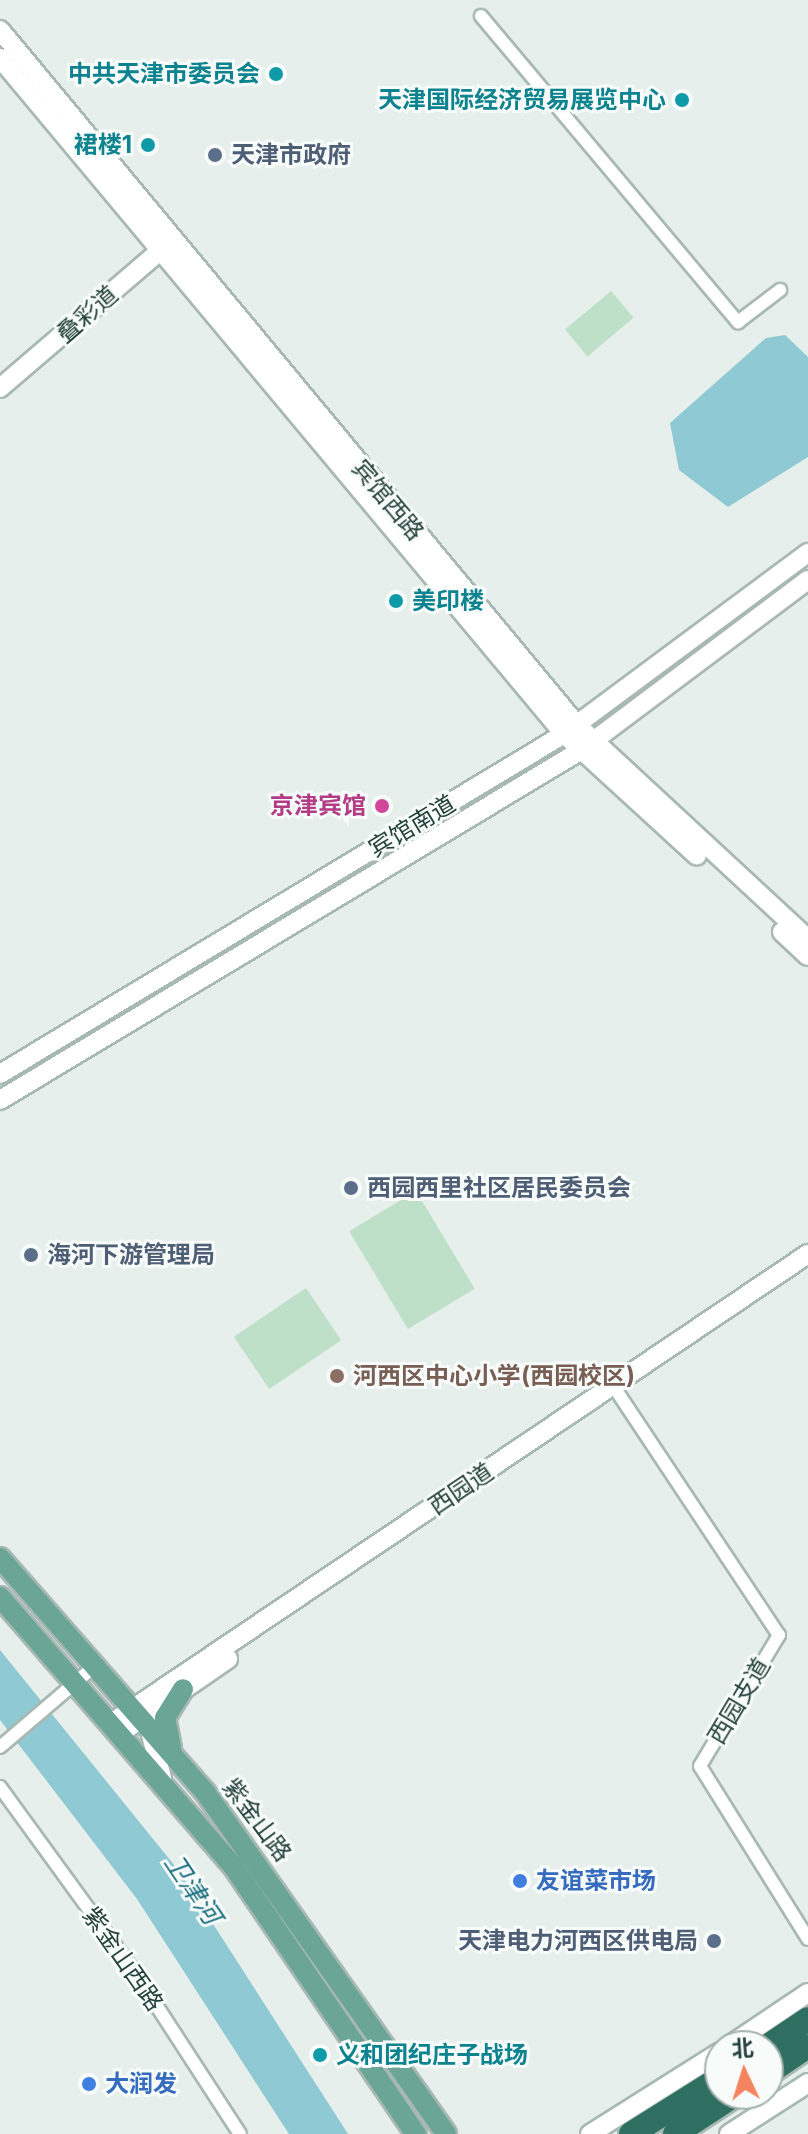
<!DOCTYPE html>
<meta charset="utf-8">
<style>
body{margin:0}
#map{position:relative;width:808px;height:2134px;overflow:hidden;background:#e6efeb;font-family:Inter,"Noto Sans SC",sans-serif}
div>[style]{position:absolute}
.green>*{inset:0;background:#bfe0c8;transform-origin:0 0}
.water>*{inset:0;background:#8ec9d4}
.roads{filter:drop-shadow(2px 0 #a8b8b2) drop-shadow(-2px 0 #a8b8b2) drop-shadow(0 2px #a8b8b2) drop-shadow(0 -2px #a8b8b2)}
.street>*{height:12px;margin:-6px;padding:0 6px;transform-origin:6px;border-radius:6px;background:#fff}
.secondary>*{height:18px;margin:-9px;padding:0 9px;transform-origin:9px;border-radius:9px;background:#fff}
.primary>*{height:20px;margin:-10px;padding:0 10px;transform-origin:10px;border-radius:10px;background:#6aa596}
.highway>*{height:24px;margin:-12px;padding:0 12px;transform-origin:12px;border-radius:12px;background:#2f6f62}
.dots>*{width:22px;height:22px;translate:-50% -50%;box-sizing:border-box;border:4px solid #f7fbf9;border-radius:50%}
span{translate:-50% -50%;white-space:nowrap;text-align:center;line-height:1.15;-webkit-text-stroke:6px #f7fbf9;paint-order:stroke}
.culture-label{font-size:24px;color:#0d838f;font-weight:700}
.right{translate:-100% -50%;text-align:right}
.left{translate:0 -50%;text-align:left}
.service-label{font-size:24px;color:#4e5e75;font-weight:700}
.street-label{font-size:24px;color:#24423a}
.hotel-label{font-size:24px;color:#b23c85;font-weight:700}
.education-label{font-size:24px;color:#785e54;font-weight:700}
.shop-label{font-size:24px;color:#366cbe;font-weight:700}
.water-label{font-size:26px;color:#1c6f80;font-style:italic}
.north{position:absolute;left:704px;top:2030px;width:80px;height:80px;box-sizing:border-box;background:#f7fbf9;border:2px solid #a3b1ad;border-radius:50%;rotate:356deg;font-size:22px;font-weight:700;line-height:32px;text-align:center;color:#24423a}
.north::after{content:'';display:block;margin:auto;width:28px;height:36px;background:#f4845f;clip-path:polygon(50% 0,100% 100%,50% 72%,0 100%)}
</style>
<div id="map">
<div class="green">
<i style="left:611px;top:291px;width:35px;height:60px;rotate:50deg"></i>
<i style="left:416px;top:1191px;width:114px;height:78px;rotate:59deg"></i>
<i style="left:306px;top:1288px;width:63px;height:87px;rotate:56deg"></i>
</div>
<div class="water">
<i style="clip-path:polygon(785px 335px,808px 357px,808px 457px,728px 507px,679px 470px,670px 423px,766px 338px)"></i>
<i style="clip-path:polygon(0 1650px,179px 1871px,348px 2134px,289px 2134px,137px 1899px,0 1720px)"></i>
</div>
<div class="roads">
<div class="street">
<i style="left:481px;top:16px;width:400px;rotate:50deg"></i>
<i style="left:738px;top:322px;width:53px;rotate:-37.3deg"></i>
<i style="left:614px;top:1387px;width:298px;rotate:56.4deg"></i>
<i style="left:779px;top:1635px;width:153px;rotate:121.1deg"></i>
<i style="left:700px;top:1766px;width:204px;rotate:58deg"></i>
<i style="left:0;top:1747px;width:126px;rotate:-40.5deg"></i>
<i style="left:0;top:1787px;width:235px;rotate:54deg"></i>
<i style="left:138px;top:1977px;width:187px;rotate:57deg"></i>
</div>
<div class="secondary">
<i style="left:0;top:30px;width:903px;rotate:50.3deg"></i>
<i style="left:577px;top:725px;width:315px;rotate:42.8deg"></i>
<i style="left:0;top:58px;width:880px;rotate:50.16deg"></i>
<i style="left:564px;top:734px;width:180px;rotate:42.5deg"></i>
<i style="left:0;top:388px;width:221px;rotate:-40.6deg"></i>
<i style="left:782px;top:932px;width:35px;rotate:43deg"></i>
<i style="left:0;top:1074px;width:659px;rotate:-31.08deg"></i>
<i style="left:564px;top:734px;width:304px;rotate:-36.6deg"></i>
<i style="left:0;top:1100px;width:677px;rotate:-31.04deg"></i>
<i style="left:580px;top:751px;width:285px;rotate:-36.9deg"></i>
<i style="left:113px;top:1722px;width:838px;rotate:-33.96deg"></i>
<i style="left:148px;top:1723px;width:57px;rotate:75.7deg"></i>
<i style="left:122px;top:1732px;width:129px;rotate:-34.6deg"></i>
<i style="left:729px;top:2046px;width:95px;rotate:-33.9deg"></i>
<i style="left:590px;top:2134px;width:154px;rotate:-32.2deg"></i>
<i style="left:729px;top:2134px;width:94px;rotate:-32.8deg"></i>
</div>
<div class="primary">
<i style="left:0;top:1558px;width:311px;rotate:48.8deg"></i>
<i style="left:205px;top:1792px;width:418px;rotate:54.8deg"></i>
<i style="left:0;top:1597px;width:356px;rotate:49.1deg"></i>
<i style="left:233px;top:1866px;width:325px;rotate:55.7deg"></i>
<i style="left:171px;top:1748px;width:31px;rotate:-101deg"></i>
<i style="left:165px;top:1718px;width:34px;rotate:-58deg"></i>
</div>
<div class="highway">
<i style="left:768px;top:2046px;width:48px;rotate:-34deg"></i>
<i style="left:768px;top:2073px;width:48px;rotate:-34deg"></i>
<i style="left:631px;top:2134px;width:105px;rotate:-32.2deg"></i>
<i style="left:675px;top:2134px;width:73px;rotate:-33.3deg"></i>
</div>
</div>
<div class="dots">
<i style="left:276px;top:74px;background:#0f9aa8"></i>
<i style="left:682px;top:100px;background:#0f9aa8"></i>
<i style="left:148px;top:145px;background:#0f9aa8"></i>
<i style="left:215px;top:155px;background:#5c6f8a"></i>
<i style="left:396px;top:601px;background:#0f9aa8"></i>
<i style="left:382px;top:806px;background:#d1479c"></i>
<i style="left:351px;top:1188px;background:#5c6f8a"></i>
<i style="left:31px;top:1255px;background:#5c6f8a"></i>
<i style="left:337px;top:1376px;background:#8d6e63"></i>
<i style="left:520px;top:1881px;background:#3f7fe0"></i>
<i style="left:714px;top:1941px;background:#5c6f8a"></i>
<i style="left:320px;top:2055px;background:#0f9aa8"></i>
<i style="left:89px;top:2084px;background:#3f7fe0"></i>
</div>
<div class="culture-label">
<span class="right" style="left:260px;top:74px">中共天津市委员会</span>
<span class="right" style="left:666px;top:100px">天津国际经济贸易展览中心</span>
<span class="right" style="left:132px;top:145px">裙楼1</span>
<span class="left" style="left:412px;top:601px">美印楼</span>
<span class="left" style="left:336px;top:2055px">义和团纪庄子战场</span>
</div>
<div class="service-label">
<span class="left" style="left:231px;top:155px">天津市政府</span>
<span class="left" style="left:367px;top:1188px">西园西里社区居民委员会</span>
<span class="left" style="left:47px;top:1255px">海河下游管理局</span>
<span class="right" style="left:698px;top:1941px">天津电力河西区供电局</span>
</div>
<div class="street-label">
<span style="left:87px;top:314px;rotate:-41deg">叠彩道</span>
<span style="left:388px;top:500px;rotate:50deg">宾馆西路</span>
<span style="left:412px;top:826px;rotate:-31deg">宾馆南道</span>
<span style="left:461px;top:1489px;rotate:-34deg">西园道</span>
<span style="left:739px;top:1701px;rotate:-59deg">西园支道</span>
<span style="left:257px;top:1820px;rotate:53deg">紫金山路</span>
<span style="left:123px;top:1959px;rotate:55deg">紫金山西路</span>
</div>
<div class="hotel-label">
<span class="right" style="left:366px;top:806px">京津宾馆</span>
</div>
<div class="education-label">
<span class="left" style="left:353px;top:1376px">河西区中心小学(西园校区)</span>
</div>
<div class="shop-label">
<span class="left" style="left:536px;top:1881px">友谊菜市场</span>
<span class="left" style="left:105px;top:2084px">大润发</span>
</div>
<div class="water-label">
<span style="left:193px;top:1889px;rotate:56deg">卫津河</span>
</div>
<div class="north">北</div>
</div>
